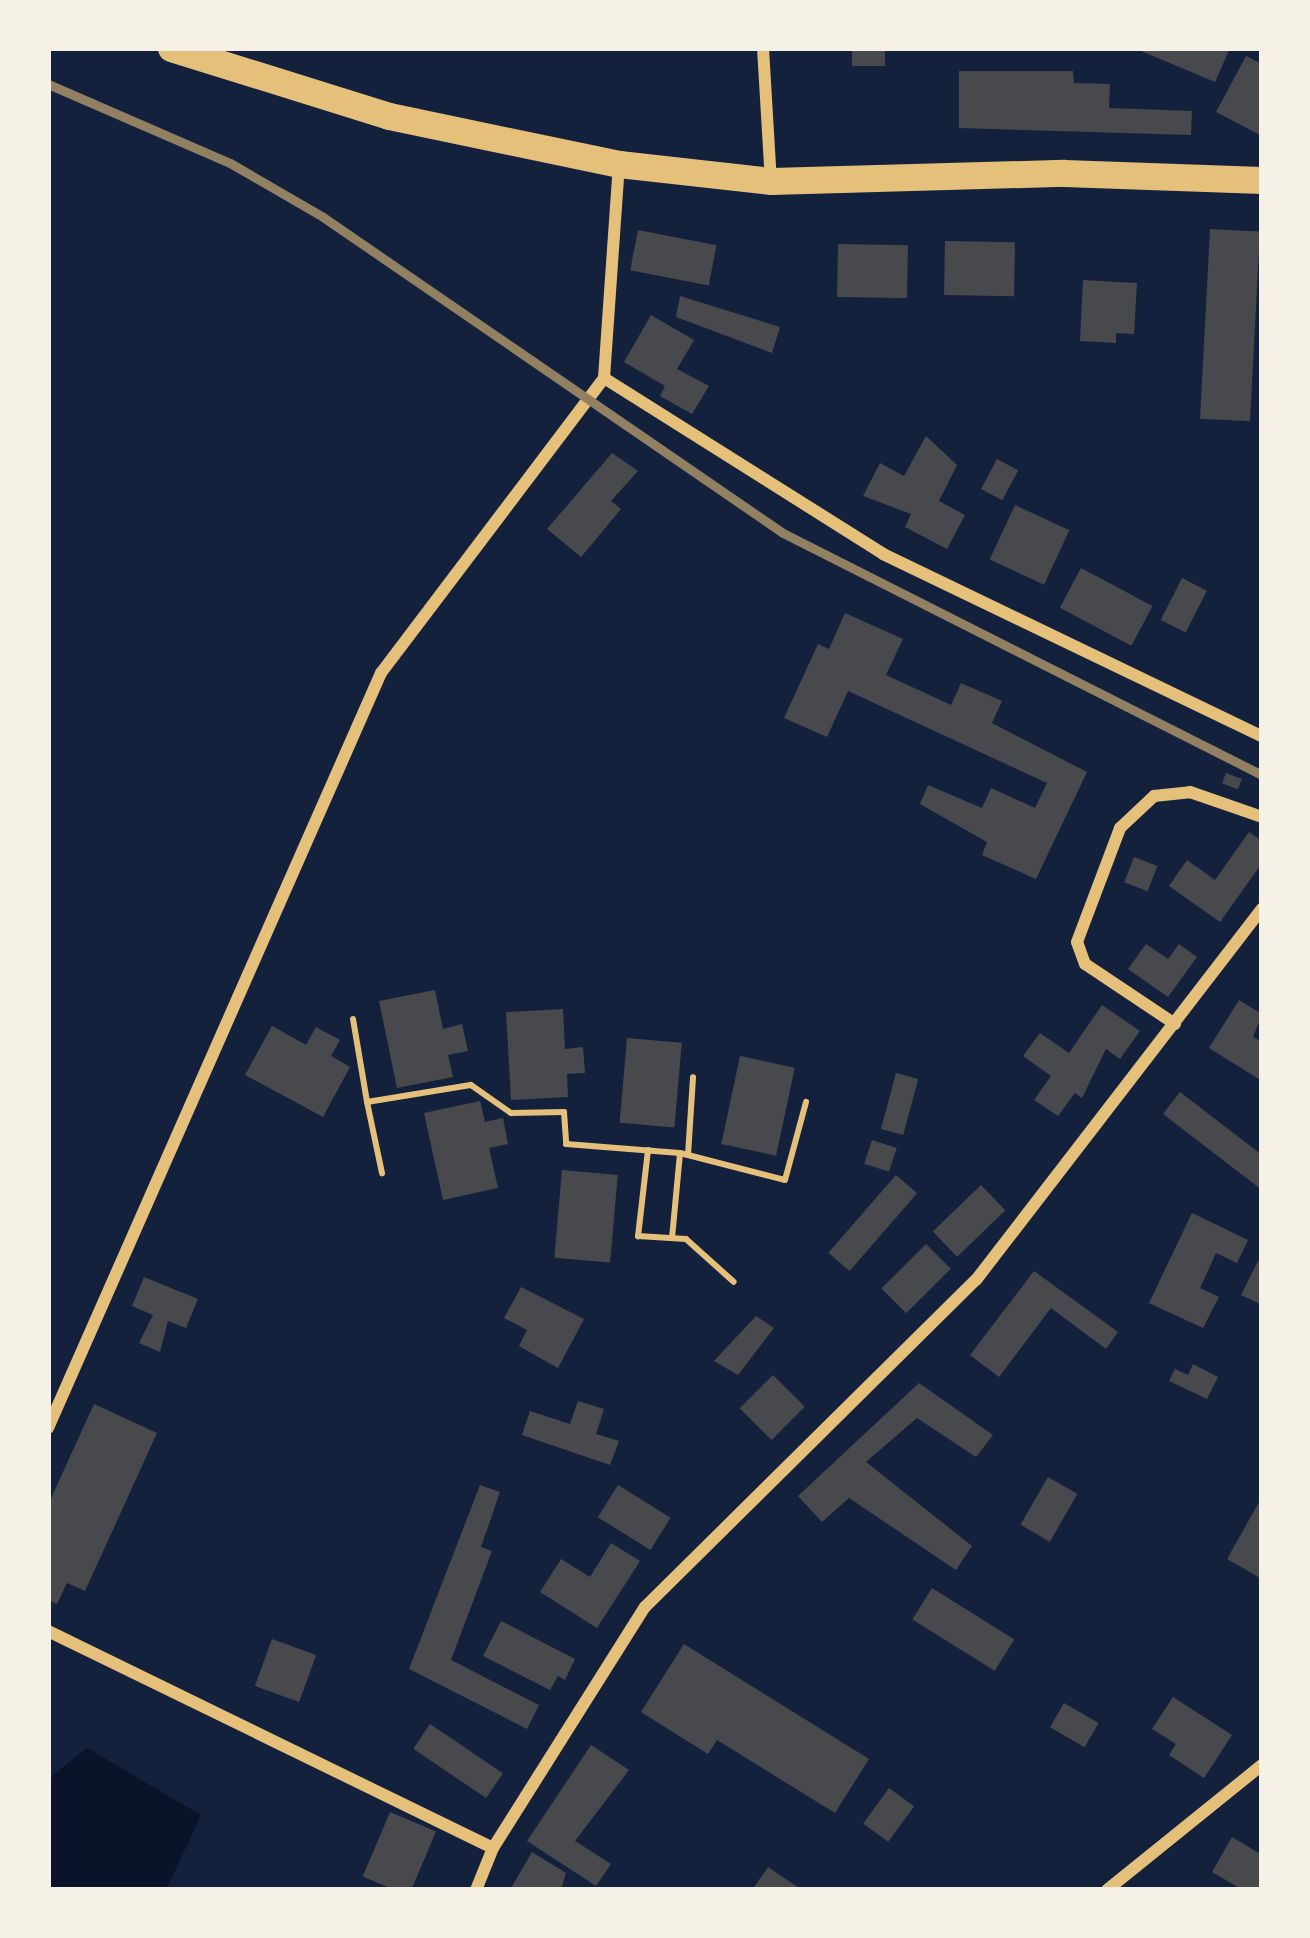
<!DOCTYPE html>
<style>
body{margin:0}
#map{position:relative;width:1310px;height:1938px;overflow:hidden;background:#14213d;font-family:Jost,sans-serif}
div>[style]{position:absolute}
.water>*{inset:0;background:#0b132b}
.building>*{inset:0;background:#48494c;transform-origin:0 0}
.path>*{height:6px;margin:-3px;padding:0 3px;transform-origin:3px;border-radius:3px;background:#e5c07b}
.minor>*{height:12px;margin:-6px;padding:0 6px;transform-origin:6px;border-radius:6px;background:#e5c07b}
.primary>*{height:27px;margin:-13.5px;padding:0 13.5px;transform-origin:13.5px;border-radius:13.5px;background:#e5c07b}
.rail>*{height:9px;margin:-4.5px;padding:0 4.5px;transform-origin:4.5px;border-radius:4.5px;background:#918062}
span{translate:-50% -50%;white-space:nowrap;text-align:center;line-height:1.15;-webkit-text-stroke:12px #f6f1e7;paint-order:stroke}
.frame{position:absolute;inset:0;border:51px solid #f6f1e7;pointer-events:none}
</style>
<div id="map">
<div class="water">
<i style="clip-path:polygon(87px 1748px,201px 1815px,166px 1890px,48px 1890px,48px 1779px)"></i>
</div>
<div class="building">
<i style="left:852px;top:48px;width:33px;height:18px"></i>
<i style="clip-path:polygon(1134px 48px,1230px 48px,1215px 82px)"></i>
<i style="clip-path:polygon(1246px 56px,1262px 64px,1262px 136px,1216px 112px)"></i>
<i style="clip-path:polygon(959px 71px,1073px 71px,1074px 83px,1110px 84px,1109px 108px,1192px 111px,1191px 135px,959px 128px)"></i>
<i style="left:1210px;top:229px;width:50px;height:190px;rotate:3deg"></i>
<i style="left:638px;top:230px;width:80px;height:41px;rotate:11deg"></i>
<i style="left:945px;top:241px;width:70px;height:54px;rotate:1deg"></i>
<i style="left:838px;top:244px;width:70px;height:53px;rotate:1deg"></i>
<i style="clip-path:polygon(1083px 280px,1137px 283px,1134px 334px,1116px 333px,1116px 343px,1080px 341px)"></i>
<i style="clip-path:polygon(680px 296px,780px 327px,772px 353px,676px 317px)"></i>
<i style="clip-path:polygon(651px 315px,694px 340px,677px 369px,709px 386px,692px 414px,660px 396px,665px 386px,624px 362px)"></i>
<i style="clip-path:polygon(926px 436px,957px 465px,939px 501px,965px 515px,947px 549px,905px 527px,911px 514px,863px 496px,880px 463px,904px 476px)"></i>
<i style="clip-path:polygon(612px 453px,638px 471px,611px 501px,621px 509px,581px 557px,547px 529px)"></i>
<i style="left:997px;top:459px;width:24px;height:34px;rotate:28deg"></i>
<i style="left:1015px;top:505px;width:60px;height:60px;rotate:25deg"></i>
<i style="left:1081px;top:568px;width:81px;height:45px;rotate:28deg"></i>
<i style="left:1182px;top:578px;width:28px;height:47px;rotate:27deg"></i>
<i style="clip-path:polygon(845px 613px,903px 639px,886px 675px,951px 705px,961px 683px,1002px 701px,992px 723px,1087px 772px,1036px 879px,982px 855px,987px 842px,920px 804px,928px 785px,982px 808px,991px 788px,1035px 808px,1047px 783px,848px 691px,827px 737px,784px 718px,818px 644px,829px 649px)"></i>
<i style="left:1226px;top:773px;width:17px;height:11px;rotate:21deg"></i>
<i style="clip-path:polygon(1249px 832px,1262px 841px,1262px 863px,1220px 922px,1169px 886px,1187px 860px,1215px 880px)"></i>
<i style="left:1134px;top:857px;width:25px;height:27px;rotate:21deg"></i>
<i style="clip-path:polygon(1146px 944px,1168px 959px,1179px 944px,1197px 957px,1168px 997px,1128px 969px)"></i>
<i style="clip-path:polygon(435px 990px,443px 1029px,462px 1024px,468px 1051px,448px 1055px,453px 1077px,397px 1088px,379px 1001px)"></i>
<i style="clip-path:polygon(1239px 1000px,1262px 1014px,1253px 1037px,1262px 1042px,1262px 1081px,1209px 1048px)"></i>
<i style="clip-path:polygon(1102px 1005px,1140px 1031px,1120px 1059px,1106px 1049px,1082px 1098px,1075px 1093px,1058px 1116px,1034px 1100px,1051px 1076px,1023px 1056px,1040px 1033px,1069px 1053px)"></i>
<i style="clip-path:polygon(563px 1009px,565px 1049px,583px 1047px,585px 1073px,567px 1074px,568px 1097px,511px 1100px,506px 1012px)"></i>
<i style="clip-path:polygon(272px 1026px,306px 1045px,316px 1027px,340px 1040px,331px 1056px,350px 1067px,323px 1117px,245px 1075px)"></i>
<i style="left:627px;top:1038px;width:55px;height:85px;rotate:5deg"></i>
<i style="left:740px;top:1056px;width:56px;height:90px;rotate:12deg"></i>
<i style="left:896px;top:1073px;width:23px;height:58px;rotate:15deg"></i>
<i style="clip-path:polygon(1180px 1092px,1262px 1155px,1262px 1190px,1163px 1114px)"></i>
<i style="clip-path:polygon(480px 1101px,485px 1122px,503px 1118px,508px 1144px,489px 1148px,498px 1188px,443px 1200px,424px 1113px)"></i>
<i style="left:872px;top:1140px;width:26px;height:25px;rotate:18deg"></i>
<i style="left:562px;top:1170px;width:56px;height:88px;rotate:5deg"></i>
<i style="left:896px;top:1175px;width:28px;height:103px;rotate:41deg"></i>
<i style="left:981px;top:1185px;width:35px;height:67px;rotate:46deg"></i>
<i style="clip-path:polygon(1192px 1213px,1248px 1240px,1237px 1263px,1216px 1253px,1200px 1288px,1219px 1297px,1203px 1328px,1149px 1303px)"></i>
<i style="left:926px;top:1244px;width:35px;height:63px;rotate:45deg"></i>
<i style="clip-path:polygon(1258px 1261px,1262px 1263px,1262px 1305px,1241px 1295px)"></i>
<i style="clip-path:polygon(1034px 1271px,1118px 1332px,1106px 1349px,1051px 1308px,999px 1377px,970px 1355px)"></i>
<i style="clip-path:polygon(144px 1277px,198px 1299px,186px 1328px,168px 1321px,160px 1352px,139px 1343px,153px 1315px,132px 1306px)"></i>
<i style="clip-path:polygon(521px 1287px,584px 1319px,558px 1368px,519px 1346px,527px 1330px,504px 1318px)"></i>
<i style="clip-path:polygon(756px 1316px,774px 1328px,738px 1375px,714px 1361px)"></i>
<i style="clip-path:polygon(1193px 1364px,1218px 1377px,1207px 1399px,1169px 1381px,1175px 1369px,1188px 1375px)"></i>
<i style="left:773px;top:1375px;width:45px;height:47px;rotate:45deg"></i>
<i style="clip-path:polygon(919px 1383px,993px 1435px,976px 1457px,917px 1418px,866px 1462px,972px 1546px,956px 1570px,849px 1498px,822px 1522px,798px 1496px)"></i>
<i style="clip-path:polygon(578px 1401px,604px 1409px,596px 1434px,619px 1441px,610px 1465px,522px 1435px,530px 1411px,570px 1424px)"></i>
<i style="clip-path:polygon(94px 1404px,157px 1433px,85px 1591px,67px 1583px,57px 1604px,48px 1600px,48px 1505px)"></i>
<i style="left:1048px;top:1477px;width:34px;height:55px;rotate:30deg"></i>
<i style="clip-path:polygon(480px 1485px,500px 1492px,481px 1547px,492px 1551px,451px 1660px,539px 1705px,527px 1729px,409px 1669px)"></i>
<i style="left:618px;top:1485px;width:62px;height:38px;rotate:32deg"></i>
<i style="clip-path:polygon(1262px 1497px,1262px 1579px,1227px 1559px)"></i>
<i style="clip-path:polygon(611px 1543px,640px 1561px,597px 1628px,540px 1592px,561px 1559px,590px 1577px)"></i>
<i style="left:932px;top:1588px;width:97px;height:37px;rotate:32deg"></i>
<i style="clip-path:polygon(501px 1621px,575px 1659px,565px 1680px,558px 1676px,550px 1690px,483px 1656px)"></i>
<i style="left:272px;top:1639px;width:47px;height:50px;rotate:20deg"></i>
<i style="clip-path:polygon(684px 1644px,869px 1759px,835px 1813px,717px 1740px,708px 1754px,641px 1712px)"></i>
<i style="clip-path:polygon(1173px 1697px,1232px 1735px,1204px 1778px,1169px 1755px,1176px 1744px,1152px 1729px)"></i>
<i style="left:1064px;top:1703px;width:40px;height:28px;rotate:30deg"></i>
<i style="left:430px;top:1724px;width:88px;height:30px;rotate:34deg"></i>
<i style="clip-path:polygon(591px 1745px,629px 1770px,575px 1841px,611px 1864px,596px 1886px,527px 1841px)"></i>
<i style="left:889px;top:1788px;width:31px;height:44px;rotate:36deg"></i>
<i style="left:390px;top:1812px;width:50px;height:70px;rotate:23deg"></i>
<i style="clip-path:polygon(1232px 1837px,1262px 1855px,1262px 1890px,1243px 1890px,1212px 1872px)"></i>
<i style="clip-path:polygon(532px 1852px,566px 1873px,561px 1890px,510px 1890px)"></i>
<i style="clip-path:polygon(768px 1867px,802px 1890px,752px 1890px)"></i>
</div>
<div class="path">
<i style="left:353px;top:1019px;width:84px;rotate:80.4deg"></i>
<i style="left:367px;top:1102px;width:105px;rotate:-9.3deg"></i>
<i style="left:471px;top:1085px;width:49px;rotate:35deg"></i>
<i style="left:511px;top:1113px;width:53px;rotate:-1.1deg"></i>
<i style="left:564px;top:1112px;width:32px;rotate:86deg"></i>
<i style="left:566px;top:1144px;width:114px;rotate:4.5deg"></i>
<i style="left:680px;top:1153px;width:108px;rotate:14.4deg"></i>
<i style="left:785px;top:1180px;width:81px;rotate:-74.9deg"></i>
<i style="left:367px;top:1102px;width:73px;rotate:78.1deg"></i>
<i style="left:648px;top:1150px;width:87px;rotate:96.6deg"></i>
<i style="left:638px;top:1236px;width:48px;rotate:3.6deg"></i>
<i style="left:686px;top:1239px;width:64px;rotate:41.9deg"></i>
<i style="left:688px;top:1155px;width:78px;rotate:-86.3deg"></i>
<i style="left:672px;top:1238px;width:85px;rotate:-84.6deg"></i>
</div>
<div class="minor">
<i style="left:763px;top:48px;width:133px;rotate:86.6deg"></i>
<i style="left:604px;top:378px;width:330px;rotate:32.2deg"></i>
<i style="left:883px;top:554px;width:420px;rotate:25.7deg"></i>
<i style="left:1175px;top:1024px;width:108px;rotate:-146.3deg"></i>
<i style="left:1085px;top:964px;width:23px;rotate:-110deg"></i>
<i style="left:1077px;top:942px;width:122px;rotate:-69.3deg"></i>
<i style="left:1120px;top:828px;width:47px;rotate:-43.3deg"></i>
<i style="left:1154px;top:796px;width:36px;rotate:-6deg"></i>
<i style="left:1190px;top:792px;width:76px;rotate:19.1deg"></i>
<i style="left:48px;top:1428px;width:825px;rotate:-66.2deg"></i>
<i style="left:381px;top:673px;width:370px;rotate:-52.9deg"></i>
<i style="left:604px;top:378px;width:214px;rotate:-86deg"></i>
<i style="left:48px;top:1631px;width:495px;rotate:26deg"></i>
<i style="left:476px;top:1890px;width:45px;rotate:-68deg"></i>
<i style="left:493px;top:1848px;width:285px;rotate:-57.8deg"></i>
<i style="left:645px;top:1607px;width:465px;rotate:-44.7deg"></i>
<i style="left:976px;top:1280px;width:469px;rotate:-52.4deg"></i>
<i style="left:1107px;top:1890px;width:199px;rotate:-38.9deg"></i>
</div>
<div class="primary">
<i style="left:171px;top:48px;width:228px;rotate:17.3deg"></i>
<i style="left:389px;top:116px;width:235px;rotate:11.8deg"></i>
<i style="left:619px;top:164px;width:153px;rotate:6.4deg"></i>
<i style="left:771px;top:181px;width:293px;rotate:-1.6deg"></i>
<i style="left:1064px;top:173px;width:198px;rotate:2deg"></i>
</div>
<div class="rail">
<i style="left:48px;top:84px;width:198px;rotate:23.5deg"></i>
<i style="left:230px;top:163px;width:108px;rotate:30.1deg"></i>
<i style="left:323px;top:217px;width:558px;rotate:34.49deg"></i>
<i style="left:783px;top:533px;width:537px;rotate:26.8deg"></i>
</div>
<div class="frame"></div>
</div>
